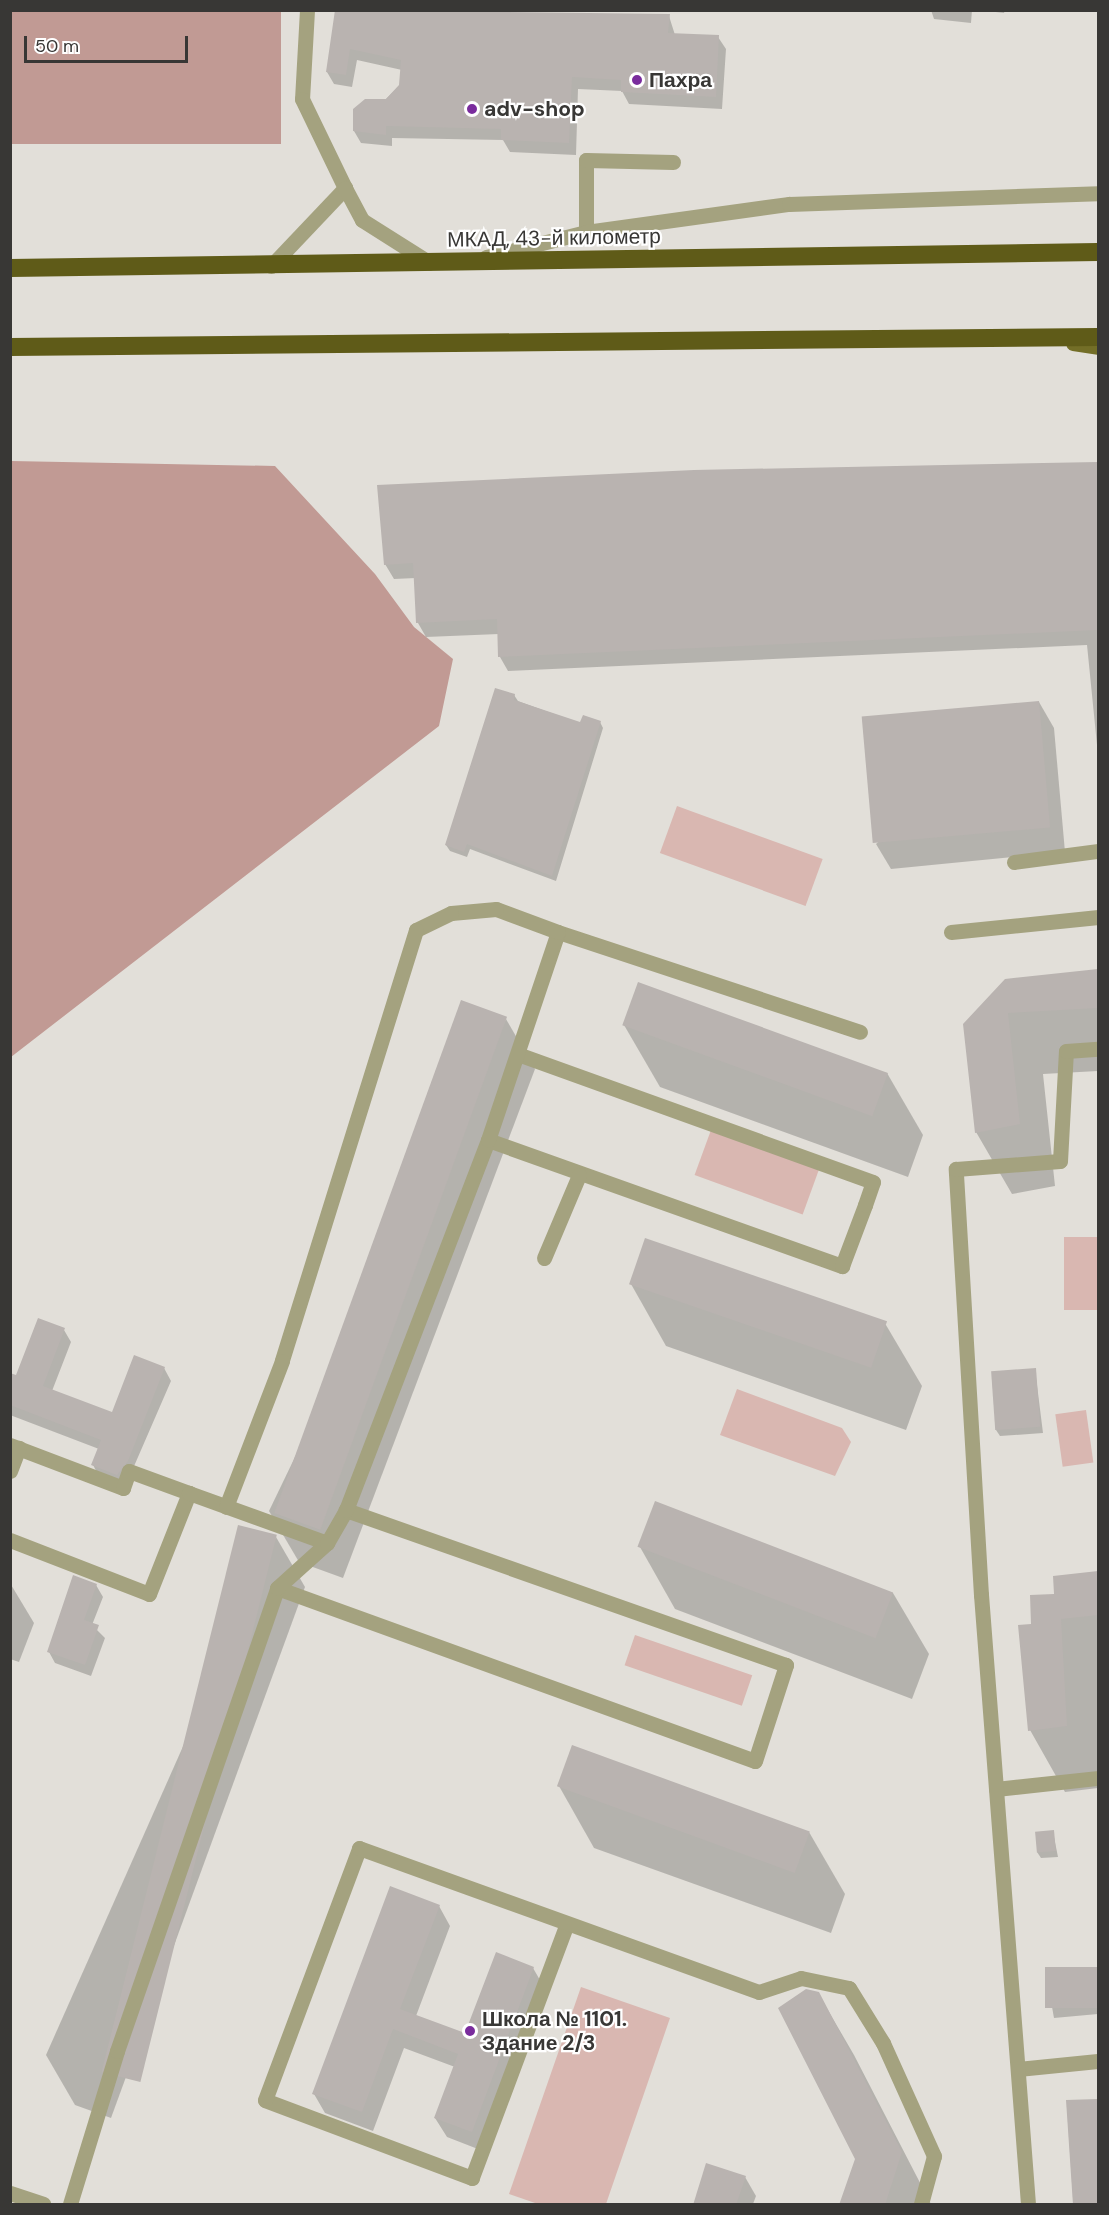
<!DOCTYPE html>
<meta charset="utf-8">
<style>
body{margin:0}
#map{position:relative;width:1109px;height:2215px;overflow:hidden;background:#e2dfd9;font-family:"DM Sans",sans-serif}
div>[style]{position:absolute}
.green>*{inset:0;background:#d9b7b1;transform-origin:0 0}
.forest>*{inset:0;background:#c19a94;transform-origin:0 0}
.shadow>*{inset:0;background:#0003}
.building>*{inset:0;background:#b9b3b0;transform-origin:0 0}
.minor>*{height:15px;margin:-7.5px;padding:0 7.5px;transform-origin:7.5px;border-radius:7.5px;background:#a4a27f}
.major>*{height:15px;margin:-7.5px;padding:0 7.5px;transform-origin:7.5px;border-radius:7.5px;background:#736e27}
.highway>*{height:18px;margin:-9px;padding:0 9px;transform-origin:9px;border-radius:9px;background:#5f5b18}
.dots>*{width:16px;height:16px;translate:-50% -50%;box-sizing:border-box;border:3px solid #fff;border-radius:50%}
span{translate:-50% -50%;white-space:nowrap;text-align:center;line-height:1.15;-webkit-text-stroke:4.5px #fff;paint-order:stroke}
.poi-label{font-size:21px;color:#383735;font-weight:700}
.left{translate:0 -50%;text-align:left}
.street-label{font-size:21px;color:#383735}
.frame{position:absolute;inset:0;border:12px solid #383735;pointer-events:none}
.scale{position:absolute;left:24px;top:36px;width:164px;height:27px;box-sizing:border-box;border:3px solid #383735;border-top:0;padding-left:8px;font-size:18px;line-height:21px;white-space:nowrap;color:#383735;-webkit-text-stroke:4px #fff;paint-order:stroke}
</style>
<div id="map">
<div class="green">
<i style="left:677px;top:806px;width:155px;height:50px;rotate:20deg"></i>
<i style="left:711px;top:1130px;width:115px;height:48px;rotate:20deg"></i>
<i style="left:1098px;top:1237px;width:73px;height:34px;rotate:90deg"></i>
<i style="clip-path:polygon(737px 1389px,842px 1428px,851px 1442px,835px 1476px,720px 1435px)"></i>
<i style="left:1086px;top:1410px;width:53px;height:31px;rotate:82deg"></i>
<i style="left:635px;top:1635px;width:124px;height:32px;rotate:19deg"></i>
<i style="clip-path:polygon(581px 1987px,670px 2018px,606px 2204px,538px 2204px,509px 2194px)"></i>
</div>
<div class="forest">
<i style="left:11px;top:10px;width:270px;height:134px"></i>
<i style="clip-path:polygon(11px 461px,275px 466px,375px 574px,414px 627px,453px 659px,439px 726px,11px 1057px)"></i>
</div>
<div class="shadow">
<i style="clip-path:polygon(336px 10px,669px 16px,675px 35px,718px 37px,726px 49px,722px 109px,629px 104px,622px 91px,578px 89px,576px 155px,510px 152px,503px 140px,392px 138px,392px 146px,361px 143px,354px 131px,400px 85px,402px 70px,357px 60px,352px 87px,334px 84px,327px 72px)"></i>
<i style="clip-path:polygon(931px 10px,972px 10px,971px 23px,934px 19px)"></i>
<i style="clip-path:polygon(979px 10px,1005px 10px,1004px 13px)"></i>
<i style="clip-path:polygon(1098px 463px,1098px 755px,1087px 645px,508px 671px,500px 657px,499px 634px,426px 637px,418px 623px,416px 578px,394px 579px,385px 564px,694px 471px)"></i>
<i style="clip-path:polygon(514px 695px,518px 701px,581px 724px,600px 722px,603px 728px,556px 881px,470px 849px,467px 857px,450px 851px,446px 845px)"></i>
<i style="clip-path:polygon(1039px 702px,1054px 728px,1065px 852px,891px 869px,876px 844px)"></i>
<i style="clip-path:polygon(1098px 970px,1098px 1071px,1043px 1074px,1055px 1186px,1012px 1194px,976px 1132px,1006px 980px)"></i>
<i style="clip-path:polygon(506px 1019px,535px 1069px,343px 1578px,299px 1562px,269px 1511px)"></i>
<i style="clip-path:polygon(624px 1025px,887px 1073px,923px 1135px,908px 1177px,660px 1087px)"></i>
<i style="clip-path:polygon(631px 1284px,886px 1325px,922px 1386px,906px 1430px,666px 1346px)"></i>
<i style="clip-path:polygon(64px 1330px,71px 1342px,52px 1391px,112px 1414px,164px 1368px,171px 1381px,125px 1487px,100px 1478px,93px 1465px,99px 1449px,10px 1415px,10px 1375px,16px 1377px)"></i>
<i style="clip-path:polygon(1035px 1369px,1043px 1433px,1000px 1436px,996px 1430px)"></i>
<i style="clip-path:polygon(276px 1537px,305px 1587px,111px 2118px,75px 2105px,46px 2055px)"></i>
<i style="clip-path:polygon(640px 1547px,893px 1593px,929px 1654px,912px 1699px,675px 1609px)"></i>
<i style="clip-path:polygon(1098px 1572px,1098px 1788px,1065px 1792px,1030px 1730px,1033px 1625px,1056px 1595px,1055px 1577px)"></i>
<i style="clip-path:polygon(10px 1583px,34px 1623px,19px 1662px,10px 1659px)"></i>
<i style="clip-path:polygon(96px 1585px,103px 1597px,92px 1625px,105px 1638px,91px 1676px,55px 1663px,49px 1652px)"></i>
<i style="clip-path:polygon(559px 1786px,809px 1832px,845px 1894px,831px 1933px,594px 1848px)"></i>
<i style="clip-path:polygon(1053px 1832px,1058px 1857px,1041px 1858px,1037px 1852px)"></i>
<i style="clip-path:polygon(439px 1906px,450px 1926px,416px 2016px,466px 2035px,533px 1968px,544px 1987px,483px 2151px,447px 2137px,435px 2118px,455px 2067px,404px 2048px,373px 2131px,325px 2113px,314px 2094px)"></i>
<i style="clip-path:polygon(1098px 1968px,1098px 2014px,1054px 2018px,1046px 1974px)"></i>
<i style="clip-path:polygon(818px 1993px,854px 2055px,931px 2204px,841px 2204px,856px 2159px)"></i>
<i style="clip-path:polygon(1098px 2100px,1098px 2204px,1075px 2204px,1068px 2101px)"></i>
<i style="clip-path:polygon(745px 2177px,756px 2196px,753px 2204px,694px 2204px)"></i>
</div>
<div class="building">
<i style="clip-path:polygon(335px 10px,670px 14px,668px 33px,719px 35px,716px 97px,621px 92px,621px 80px,572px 77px,569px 143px,501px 140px,501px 129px,386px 126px,386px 135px,353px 131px,353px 109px,365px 99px,386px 99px,399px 85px,401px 60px,350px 49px,346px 75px,326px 72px)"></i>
<i style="clip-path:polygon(1098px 462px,1098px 630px,498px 657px,497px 619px,416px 623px,413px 563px,384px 565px,377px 485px,694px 470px)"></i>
<i style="clip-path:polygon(495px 688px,515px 694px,514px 700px,580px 722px,583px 715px,601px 721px,552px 876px,467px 844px,464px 852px,445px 845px)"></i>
<i style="left:1039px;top:701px;width:127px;height:178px;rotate:85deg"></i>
<i style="clip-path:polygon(1098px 969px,1098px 1008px,1008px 1013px,1020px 1124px,975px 1133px,963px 1024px,1005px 979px)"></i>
<i style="left:638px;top:982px;width:266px;height:46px;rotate:20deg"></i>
<i style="left:461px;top:1000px;width:49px;height:546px;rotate:20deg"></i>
<i style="left:645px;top:1238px;width:256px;height:49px;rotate:19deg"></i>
<i style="clip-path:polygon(38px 1318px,65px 1328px,43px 1386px,112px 1412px,134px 1355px,165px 1367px,128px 1461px,117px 1475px,91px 1465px,101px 1440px,10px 1405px,10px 1373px,16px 1375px)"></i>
<i style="left:1036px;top:1368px;width:59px;height:45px;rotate:86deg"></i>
<i style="left:655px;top:1501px;width:255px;height:49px;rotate:21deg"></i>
<i style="left:238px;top:1525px;width:40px;height:564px;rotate:14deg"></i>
<i style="clip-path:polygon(1098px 1571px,1098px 1615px,1061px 1619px,1067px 1726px,1028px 1731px,1018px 1625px,1031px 1624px,1030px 1595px,1054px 1594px,1053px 1576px)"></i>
<i style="clip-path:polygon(73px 1575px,97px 1584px,84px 1620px,99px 1625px,85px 1665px,47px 1652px)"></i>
<i style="left:572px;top:1745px;width:253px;height:44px;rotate:20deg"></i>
<i style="left:1054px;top:1830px;width:21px;height:19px;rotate:85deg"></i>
<i style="clip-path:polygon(390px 1886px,440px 1905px,400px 2009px,465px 2033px,496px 1952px,534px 1967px,472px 2132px,434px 2118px,458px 2054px,393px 2029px,362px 2112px,312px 2094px)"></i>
<i style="left:1098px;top:1967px;width:41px;height:53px;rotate:90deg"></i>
<i style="clip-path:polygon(806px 1989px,819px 1992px,902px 2152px,885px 2205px,839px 2205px,855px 2159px,778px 2008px)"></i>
<i style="clip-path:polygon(1098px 2099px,1098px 2205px,1073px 2205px,1066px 2100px)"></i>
<i style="clip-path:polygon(706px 2163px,746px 2176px,736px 2205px,693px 2205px)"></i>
</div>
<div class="minor">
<i style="left:307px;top:10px;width:89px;rotate:93.2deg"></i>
<i style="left:302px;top:99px;width:99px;rotate:64.2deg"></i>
<i style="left:586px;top:232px;width:72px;rotate:-90deg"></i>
<i style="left:586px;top:160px;width:87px;rotate:1.3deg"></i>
<i style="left:486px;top:257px;width:103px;rotate:-14deg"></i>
<i style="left:586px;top:232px;width:205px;rotate:-7.9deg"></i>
<i style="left:789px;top:204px;width:309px;rotate:-2deg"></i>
<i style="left:271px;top:266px;width:108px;rotate:-46.5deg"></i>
<i style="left:345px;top:188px;width:36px;rotate:62deg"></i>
<i style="left:362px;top:220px;width:80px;rotate:32.3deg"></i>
<i style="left:1014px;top:862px;width:85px;rotate:-7.5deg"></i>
<i style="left:558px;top:932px;width:318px;rotate:18.3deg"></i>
<i style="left:951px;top:932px;width:148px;rotate:-5.8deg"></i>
<i style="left:488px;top:1140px;width:376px;rotate:19.6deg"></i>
<i style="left:842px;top:1266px;width:65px;rotate:-69.3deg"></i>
<i style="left:865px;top:1205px;width:24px;rotate:-71deg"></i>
<i style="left:873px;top:1182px;width:377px;rotate:-160.2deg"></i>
<i style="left:544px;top:1258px;width:90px;rotate:-67.1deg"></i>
<i style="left:10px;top:1445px;width:121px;rotate:20.8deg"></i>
<i style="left:123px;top:1488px;width:18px;rotate:-71deg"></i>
<i style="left:129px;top:1471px;width:64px;rotate:20.1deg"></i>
<i style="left:10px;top:1471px;width:25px;rotate:-69deg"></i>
<i style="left:10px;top:1540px;width:149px;rotate:21.2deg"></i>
<i style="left:149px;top:1594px;width:109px;rotate:-68.4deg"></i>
<i style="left:189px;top:1493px;width:147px;rotate:19.9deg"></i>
<i style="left:277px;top:1588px;width:508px;rotate:19.9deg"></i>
<i style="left:755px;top:1761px;width:101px;rotate:-72.1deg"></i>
<i style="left:786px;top:1665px;width:467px;rotate:-160.6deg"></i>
<i style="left:996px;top:1789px;width:103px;rotate:-6.2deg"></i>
<i style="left:566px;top:1926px;width:269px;rotate:110.5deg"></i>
<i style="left:472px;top:2178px;width:221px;rotate:-159.4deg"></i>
<i style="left:265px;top:2100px;width:269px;rotate:-69.5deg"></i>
<i style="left:359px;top:1848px;width:425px;rotate:19.8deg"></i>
<i style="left:759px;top:1992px;width:44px;rotate:-18.4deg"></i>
<i style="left:801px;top:1978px;width:49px;rotate:11.8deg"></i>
<i style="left:849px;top:1988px;width:65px;rotate:58.3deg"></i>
<i style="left:883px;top:2043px;width:124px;rotate:65.7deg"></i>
<i style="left:934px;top:2156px;width:50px;rotate:105.2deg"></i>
<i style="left:1018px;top:2069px;width:80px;rotate:-5.7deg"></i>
<i style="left:10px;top:2193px;width:35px;rotate:18deg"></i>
<i style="left:70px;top:2204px;width:160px;rotate:-72.9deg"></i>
<i style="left:117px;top:2051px;width:490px;rotate:-70.9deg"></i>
<i style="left:277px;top:1588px;width:67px;rotate:-42deg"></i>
<i style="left:327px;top:1543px;width:38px;rotate:-60deg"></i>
<i style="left:346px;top:1510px;width:396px;rotate:-69deg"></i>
<i style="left:488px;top:1140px;width:219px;rotate:-71.4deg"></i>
<i style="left:558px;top:932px;width:66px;rotate:-159.6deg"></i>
<i style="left:496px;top:909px;width:45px;rotate:174.9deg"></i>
<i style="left:451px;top:913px;width:39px;rotate:154deg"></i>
<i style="left:416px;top:930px;width:451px;rotate:107.3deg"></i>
<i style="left:282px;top:1361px;width:156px;rotate:111deg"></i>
<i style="left:1028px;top:2204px;width:611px;rotate:-94.41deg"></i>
<i style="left:981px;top:1595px;width:427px;rotate:-93.4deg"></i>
<i style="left:956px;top:1169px;width:104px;rotate:-4.4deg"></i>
<i style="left:1060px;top:1161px;width:110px;rotate:-86.9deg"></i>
<i style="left:1066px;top:1051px;width:32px;rotate:-4deg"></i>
</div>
<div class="major">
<i style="left:1073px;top:343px;width:25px;rotate:9deg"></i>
</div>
<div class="highway">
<i style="left:10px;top:268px;width:1088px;rotate:-0.84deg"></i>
<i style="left:10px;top:347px;width:1088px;rotate:-0.53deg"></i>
</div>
<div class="dots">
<i style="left:637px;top:80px;background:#7a2c9d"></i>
<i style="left:472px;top:109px;background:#7a2c9d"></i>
<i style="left:470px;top:2031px;background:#7a2c9d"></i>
</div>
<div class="poi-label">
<span class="left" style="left:649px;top:80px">Пахра</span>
<span class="left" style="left:484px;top:109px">adv-shop</span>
<span class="left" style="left:482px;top:2031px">Школа № 1101.<br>Здание 2/3</span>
</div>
<div class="street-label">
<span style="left:554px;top:238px;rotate:-1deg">МКАД, 43-й километр</span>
</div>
<div class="frame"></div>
<div class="scale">50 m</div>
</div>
